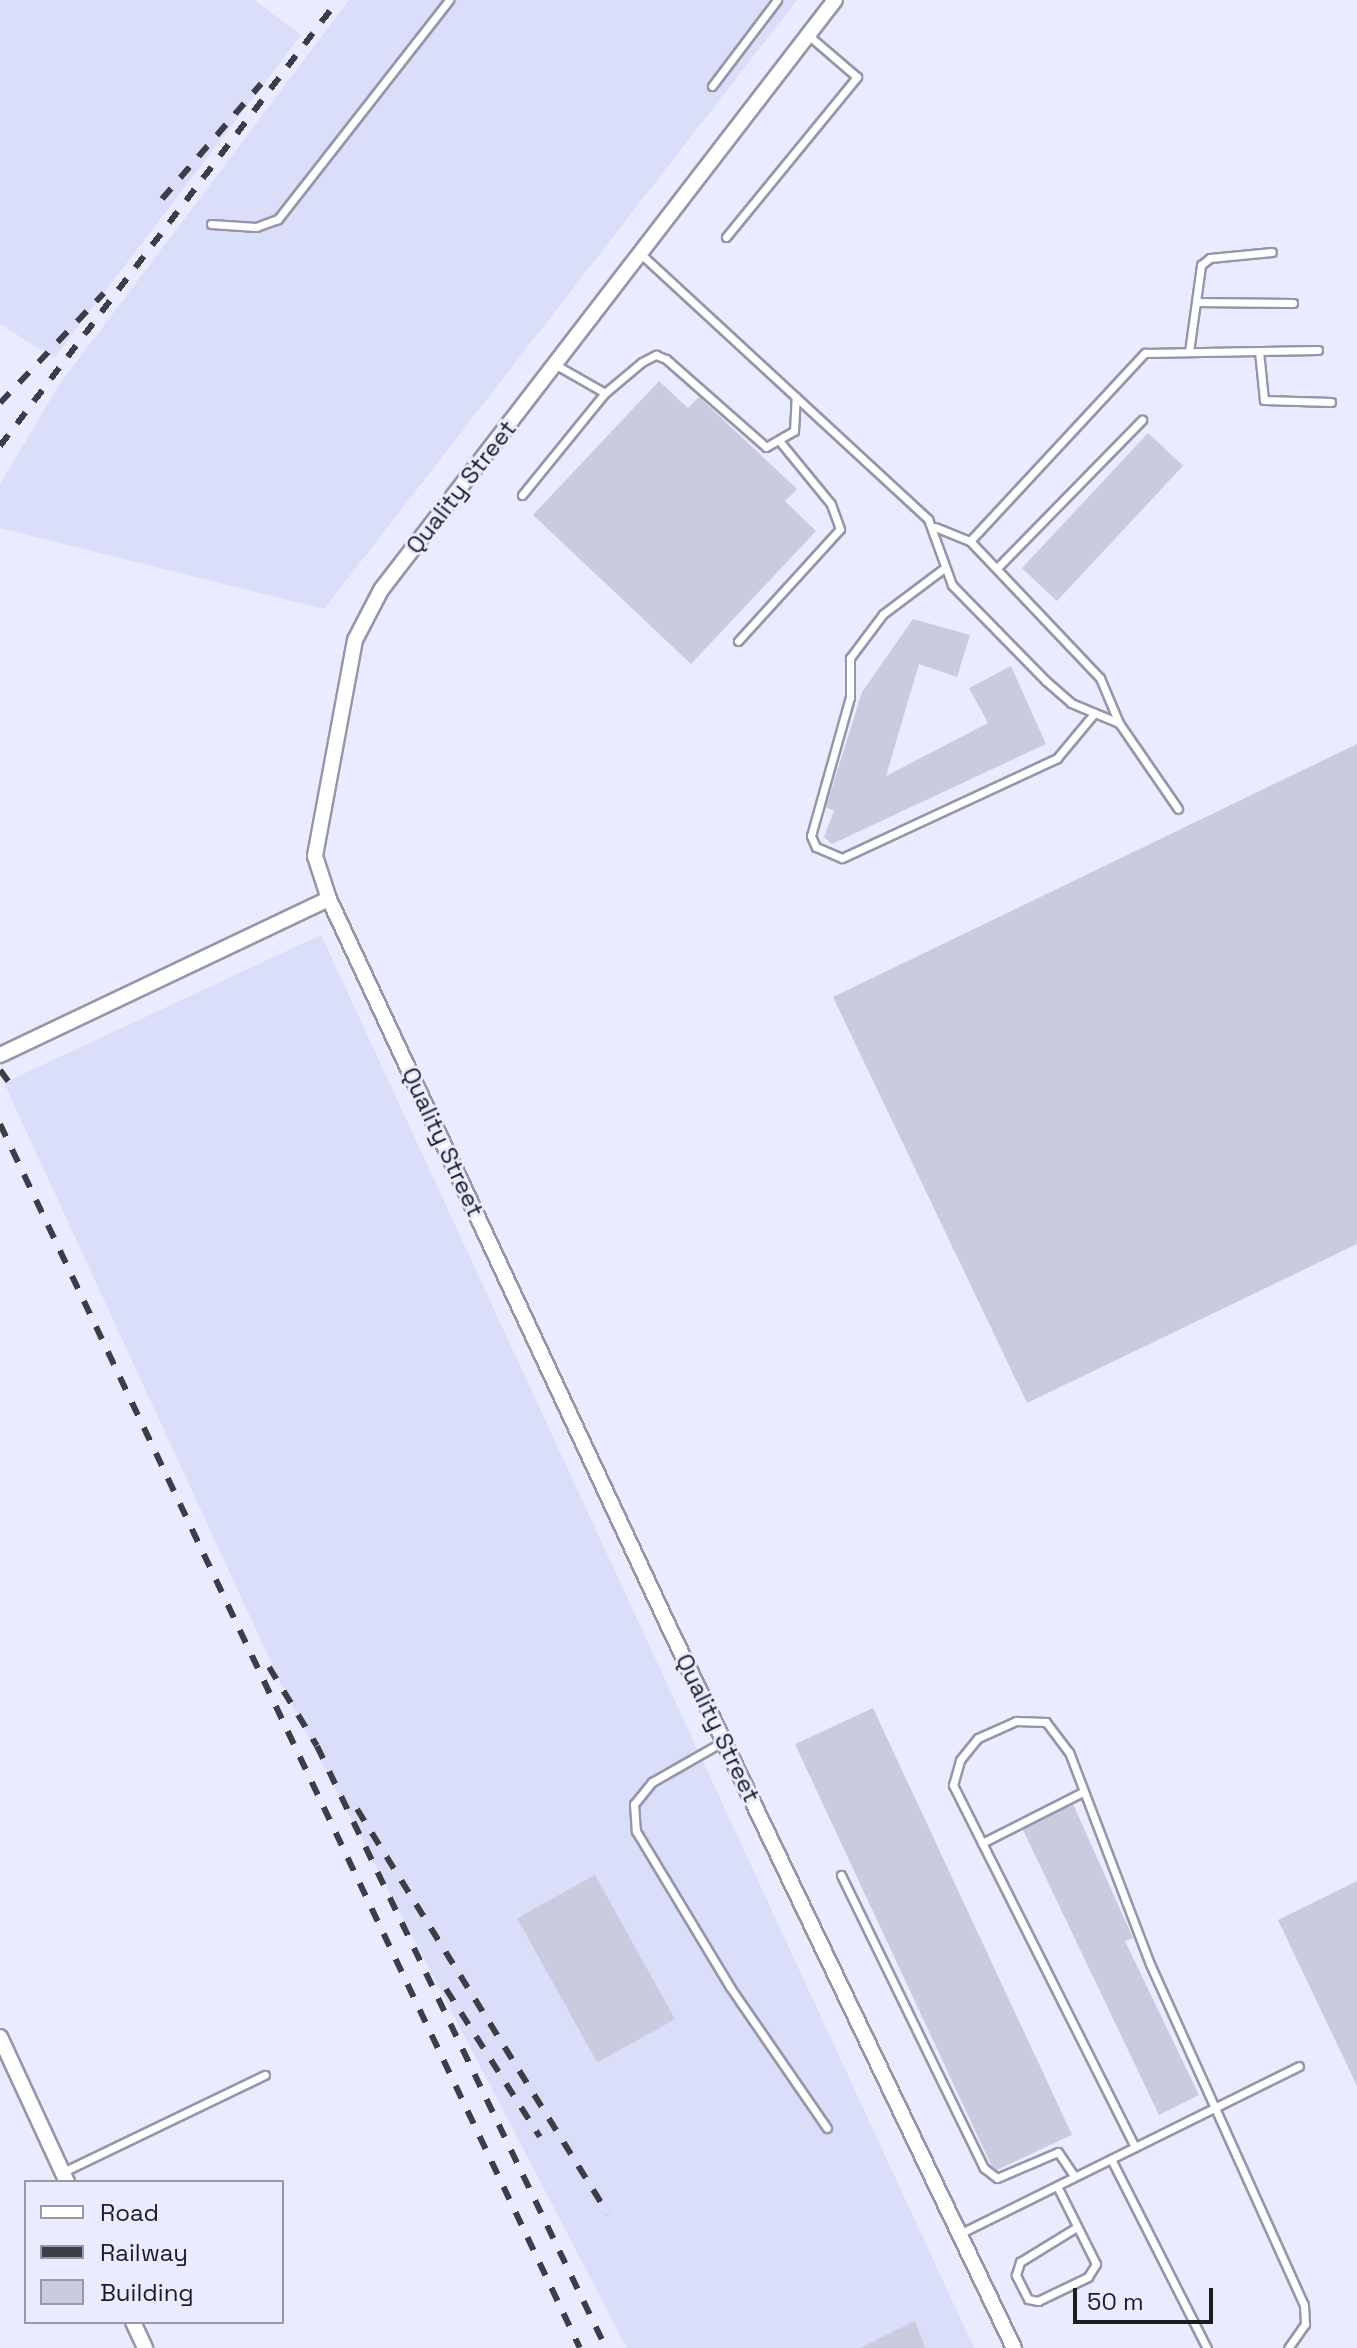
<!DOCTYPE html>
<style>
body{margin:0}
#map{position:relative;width:1357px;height:2348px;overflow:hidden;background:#e9ebfe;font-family:"Space Grotesk",sans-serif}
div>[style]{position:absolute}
.built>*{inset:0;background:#dbdef8}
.building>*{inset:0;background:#c9cbde;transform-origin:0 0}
.roads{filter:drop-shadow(2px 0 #9597a9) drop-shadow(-2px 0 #9597a9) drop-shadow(0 2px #9597a9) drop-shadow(0 -2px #9597a9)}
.service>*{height:7px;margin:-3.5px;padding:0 3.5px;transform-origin:3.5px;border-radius:3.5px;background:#fff}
.minor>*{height:14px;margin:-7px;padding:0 7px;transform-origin:7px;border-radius:7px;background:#fff}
.rail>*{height:6px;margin-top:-3px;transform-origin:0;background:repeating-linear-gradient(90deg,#3c3d46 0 14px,transparent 0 28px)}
span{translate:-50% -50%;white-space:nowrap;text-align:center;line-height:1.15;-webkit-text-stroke:6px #e9ebfe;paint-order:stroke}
.street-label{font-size:24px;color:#1c1d24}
.legend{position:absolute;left:24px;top:2180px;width:260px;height:144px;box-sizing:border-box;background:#e9ebfe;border:2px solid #9799a7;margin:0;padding:10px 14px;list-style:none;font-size:24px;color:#1c1d24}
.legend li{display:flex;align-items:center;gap:16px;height:40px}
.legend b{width:40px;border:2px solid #9799a7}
.scale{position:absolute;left:1073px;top:2288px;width:140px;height:36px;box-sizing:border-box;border:4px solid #1c1d24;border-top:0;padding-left:10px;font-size:24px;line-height:28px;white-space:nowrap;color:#1c1d24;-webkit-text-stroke:6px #e9ebfe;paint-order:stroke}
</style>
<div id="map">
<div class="built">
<i style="clip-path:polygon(0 0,254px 0,301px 35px,54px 358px,0 324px)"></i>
<i style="clip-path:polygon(349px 0,797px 0,324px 609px,0 528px,0 484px,59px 385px)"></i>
<i style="clip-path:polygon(321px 935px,974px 2348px,627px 2348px,282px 1686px,4px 1083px)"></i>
</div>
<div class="building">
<i style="clip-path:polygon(659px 381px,688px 408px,699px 397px,797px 489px,785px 501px,816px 531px,691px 664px,533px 515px)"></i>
<i style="left:1148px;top:433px;width:48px;height:185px;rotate:43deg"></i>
<i style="clip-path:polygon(913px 619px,970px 635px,957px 677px,919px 664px,886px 776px,988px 723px,969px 688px,1011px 666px,1046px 744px,832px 844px,824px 837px,834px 811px,826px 807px,862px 692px)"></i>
<i style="clip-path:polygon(1357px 744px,1357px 1244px,1027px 1403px,833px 997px)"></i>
<i style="left:873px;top:1708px;width:471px;height:86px;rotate:65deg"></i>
<i style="clip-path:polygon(1073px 1804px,1133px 1938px,1125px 1941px,1199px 2095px,1159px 2115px,1023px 1830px)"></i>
<i style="left:595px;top:1875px;width:165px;height:89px;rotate:61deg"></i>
<i style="clip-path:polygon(1357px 1881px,1357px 2086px,1278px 1920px)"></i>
<i style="clip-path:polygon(915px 2321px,925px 2348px,860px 2348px)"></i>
</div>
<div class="roads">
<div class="service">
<i style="left:712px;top:86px;width:108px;rotate:-52.9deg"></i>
<i style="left:211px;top:224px;width:45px;rotate:3.8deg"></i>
<i style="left:256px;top:227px;width:23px;rotate:-20deg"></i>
<i style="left:278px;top:219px;width:278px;rotate:-52deg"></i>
<i style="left:726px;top:237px;width:207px;rotate:-50.7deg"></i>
<i style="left:857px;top:77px;width:65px;rotate:-139.4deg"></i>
<i style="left:643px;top:256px;width:388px;rotate:42.7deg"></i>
<i style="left:928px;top:519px;width:70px;rotate:70deg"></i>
<i style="left:952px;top:585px;width:134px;rotate:45.6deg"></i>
<i style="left:1046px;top:681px;width:33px;rotate:41deg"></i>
<i style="left:1071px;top:703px;width:52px;rotate:22.6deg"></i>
<i style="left:1196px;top:302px;width:97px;rotate:0.6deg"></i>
<i style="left:1259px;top:351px;width:49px;rotate:84.2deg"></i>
<i style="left:1264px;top:400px;width:67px;rotate:1.7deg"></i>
<i style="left:1189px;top:352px;width:88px;rotate:-82.1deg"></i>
<i style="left:1201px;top:265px;width:11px;rotate:-38deg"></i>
<i style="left:1210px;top:258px;width:62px;rotate:-5.5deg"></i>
<i style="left:556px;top:365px;width:56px;rotate:29.7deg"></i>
<i style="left:605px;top:393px;width:48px;rotate:-40deg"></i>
<i style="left:642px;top:362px;width:16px;rotate:-27deg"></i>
<i style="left:656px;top:355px;width:11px;rotate:22deg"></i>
<i style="left:666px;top:359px;width:133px;rotate:41.3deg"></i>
<i style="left:766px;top:447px;width:32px;rotate:-30deg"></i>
<i style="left:794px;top:431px;width:34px;rotate:-87deg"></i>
<i style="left:522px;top:495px;width:132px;rotate:-50.9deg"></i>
<i style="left:935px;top:527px;width:38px;rotate:22deg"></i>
<i style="left:970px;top:541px;width:189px;rotate:46.5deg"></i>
<i style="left:1100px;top:678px;width:49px;rotate:67.1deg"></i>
<i style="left:1119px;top:723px;width:104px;rotate:55.5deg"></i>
<i style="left:970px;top:541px;width:257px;rotate:-47.1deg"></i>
<i style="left:1145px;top:353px;width:173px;rotate:-1deg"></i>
<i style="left:998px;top:567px;width:206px;rotate:-45.6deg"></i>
<i style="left:943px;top:569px;width:75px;rotate:143.1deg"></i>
<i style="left:883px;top:614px;width:55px;rotate:126.9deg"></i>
<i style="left:850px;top:658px;width:39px;rotate:90deg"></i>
<i style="left:850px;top:697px;width:144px;rotate:105.7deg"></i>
<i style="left:811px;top:836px;width:12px;rotate:66deg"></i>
<i style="left:816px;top:847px;width:28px;rotate:23deg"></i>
<i style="left:842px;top:858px;width:237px;rotate:-24.9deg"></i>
<i style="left:1057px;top:758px;width:56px;rotate:-50.1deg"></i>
<i style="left:738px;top:641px;width:151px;rotate:-47.7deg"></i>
<i style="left:840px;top:529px;width:27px;rotate:-110deg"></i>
<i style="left:831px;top:504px;width:79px;rotate:-129.3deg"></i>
<i style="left:724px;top:1741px;width:83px;rotate:150.3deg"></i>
<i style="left:652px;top:1782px;width:28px;rotate:129deg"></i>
<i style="left:634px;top:1804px;width:27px;rotate:86deg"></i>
<i style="left:636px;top:1831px;width:182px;rotate:58.9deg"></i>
<i style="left:730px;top:1987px;width:171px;rotate:55.5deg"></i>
<i style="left:982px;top:1843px;width:113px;rotate:-26.8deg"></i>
<i style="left:841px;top:1875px;width:326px;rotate:64deg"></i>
<i style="left:984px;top:2168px;width:16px;rotate:38deg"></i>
<i style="left:997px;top:2178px;width:66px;rotate:-23.1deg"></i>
<i style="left:1058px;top:2152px;width:29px;rotate:56deg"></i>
<i style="left:1135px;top:2147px;width:405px;rotate:-116.7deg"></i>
<i style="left:953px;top:1785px;width:26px;rotate:-74deg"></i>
<i style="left:960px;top:1760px;width:28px;rotate:-51deg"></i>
<i style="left:978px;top:1738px;width:42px;rotate:-24.1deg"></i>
<i style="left:1016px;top:1721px;width:30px;rotate:2deg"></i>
<i style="left:1046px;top:1722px;width:38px;rotate:53deg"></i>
<i style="left:1069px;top:1752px;width:227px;rotate:69.1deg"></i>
<i style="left:1150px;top:1964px;width:374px;rotate:65.7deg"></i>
<i style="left:1304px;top:2305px;width:19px;rotate:87deg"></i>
<i style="left:1305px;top:2324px;width:29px;rotate:125deg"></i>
<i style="left:1111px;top:2159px;width:212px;rotate:63.1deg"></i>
<i style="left:63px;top:2172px;width:224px;rotate:-25.7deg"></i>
<i style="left:1057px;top:2186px;width:87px;rotate:63.4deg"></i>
<i style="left:1096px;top:2264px;width:15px;rotate:122deg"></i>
<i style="left:1088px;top:2277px;width:55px;rotate:154.4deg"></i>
<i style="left:1038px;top:2301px;width:10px;rotate:-169deg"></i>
<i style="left:1028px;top:2299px;width:27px;rotate:-117deg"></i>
<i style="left:1016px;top:2275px;width:14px;rotate:-73deg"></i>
<i style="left:1020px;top:2262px;width:67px;rotate:-31.6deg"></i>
<i style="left:959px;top:2234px;width:379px;rotate:-26.3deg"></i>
</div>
<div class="minor">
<i style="left:835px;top:0;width:744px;rotate:127.58deg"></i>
<i style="left:381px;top:590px;width:56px;rotate:117.5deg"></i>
<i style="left:355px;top:640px;width:220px;rotate:100.5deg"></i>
<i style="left:315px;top:856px;width:45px;rotate:72deg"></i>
<i style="left:329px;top:899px;width:801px;rotate:64.97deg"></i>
<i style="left:668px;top:1625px;width:802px;rotate:64.43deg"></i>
<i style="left:0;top:1055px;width:364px;rotate:-25.4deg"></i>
<i style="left:0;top:2037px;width:160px;rotate:65.2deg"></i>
<i style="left:133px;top:2322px;width:29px;rotate:65deg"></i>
</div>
</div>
<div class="rail">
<i style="left:162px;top:199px;width:152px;rotate:-49.3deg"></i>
<i style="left:0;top:403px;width:151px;rotate:-46.6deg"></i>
<i style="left:0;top:446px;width:560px;rotate:-52.84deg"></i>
<i style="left:0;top:1070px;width:14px;rotate:54deg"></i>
<i style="left:0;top:1124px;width:1354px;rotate:64.65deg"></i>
<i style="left:269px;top:1667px;width:92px;rotate:58.7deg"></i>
<i style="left:317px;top:1746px;width:668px;rotate:64.36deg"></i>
<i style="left:357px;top:1809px;width:476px;rotate:58.2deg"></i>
<i style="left:446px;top:1989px;width:175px;rotate:57.6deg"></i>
</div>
<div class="street-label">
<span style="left:461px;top:487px;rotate:-52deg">Quality Street</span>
<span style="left:443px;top:1142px;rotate:65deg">Quality Street</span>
<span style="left:718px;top:1728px;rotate:64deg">Quality Street</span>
</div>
<ul class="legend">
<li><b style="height:10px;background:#fff"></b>Road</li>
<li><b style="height:10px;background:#3c3d46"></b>Railway</li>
<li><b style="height:22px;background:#c9cbde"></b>Building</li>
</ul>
<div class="scale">50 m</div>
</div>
